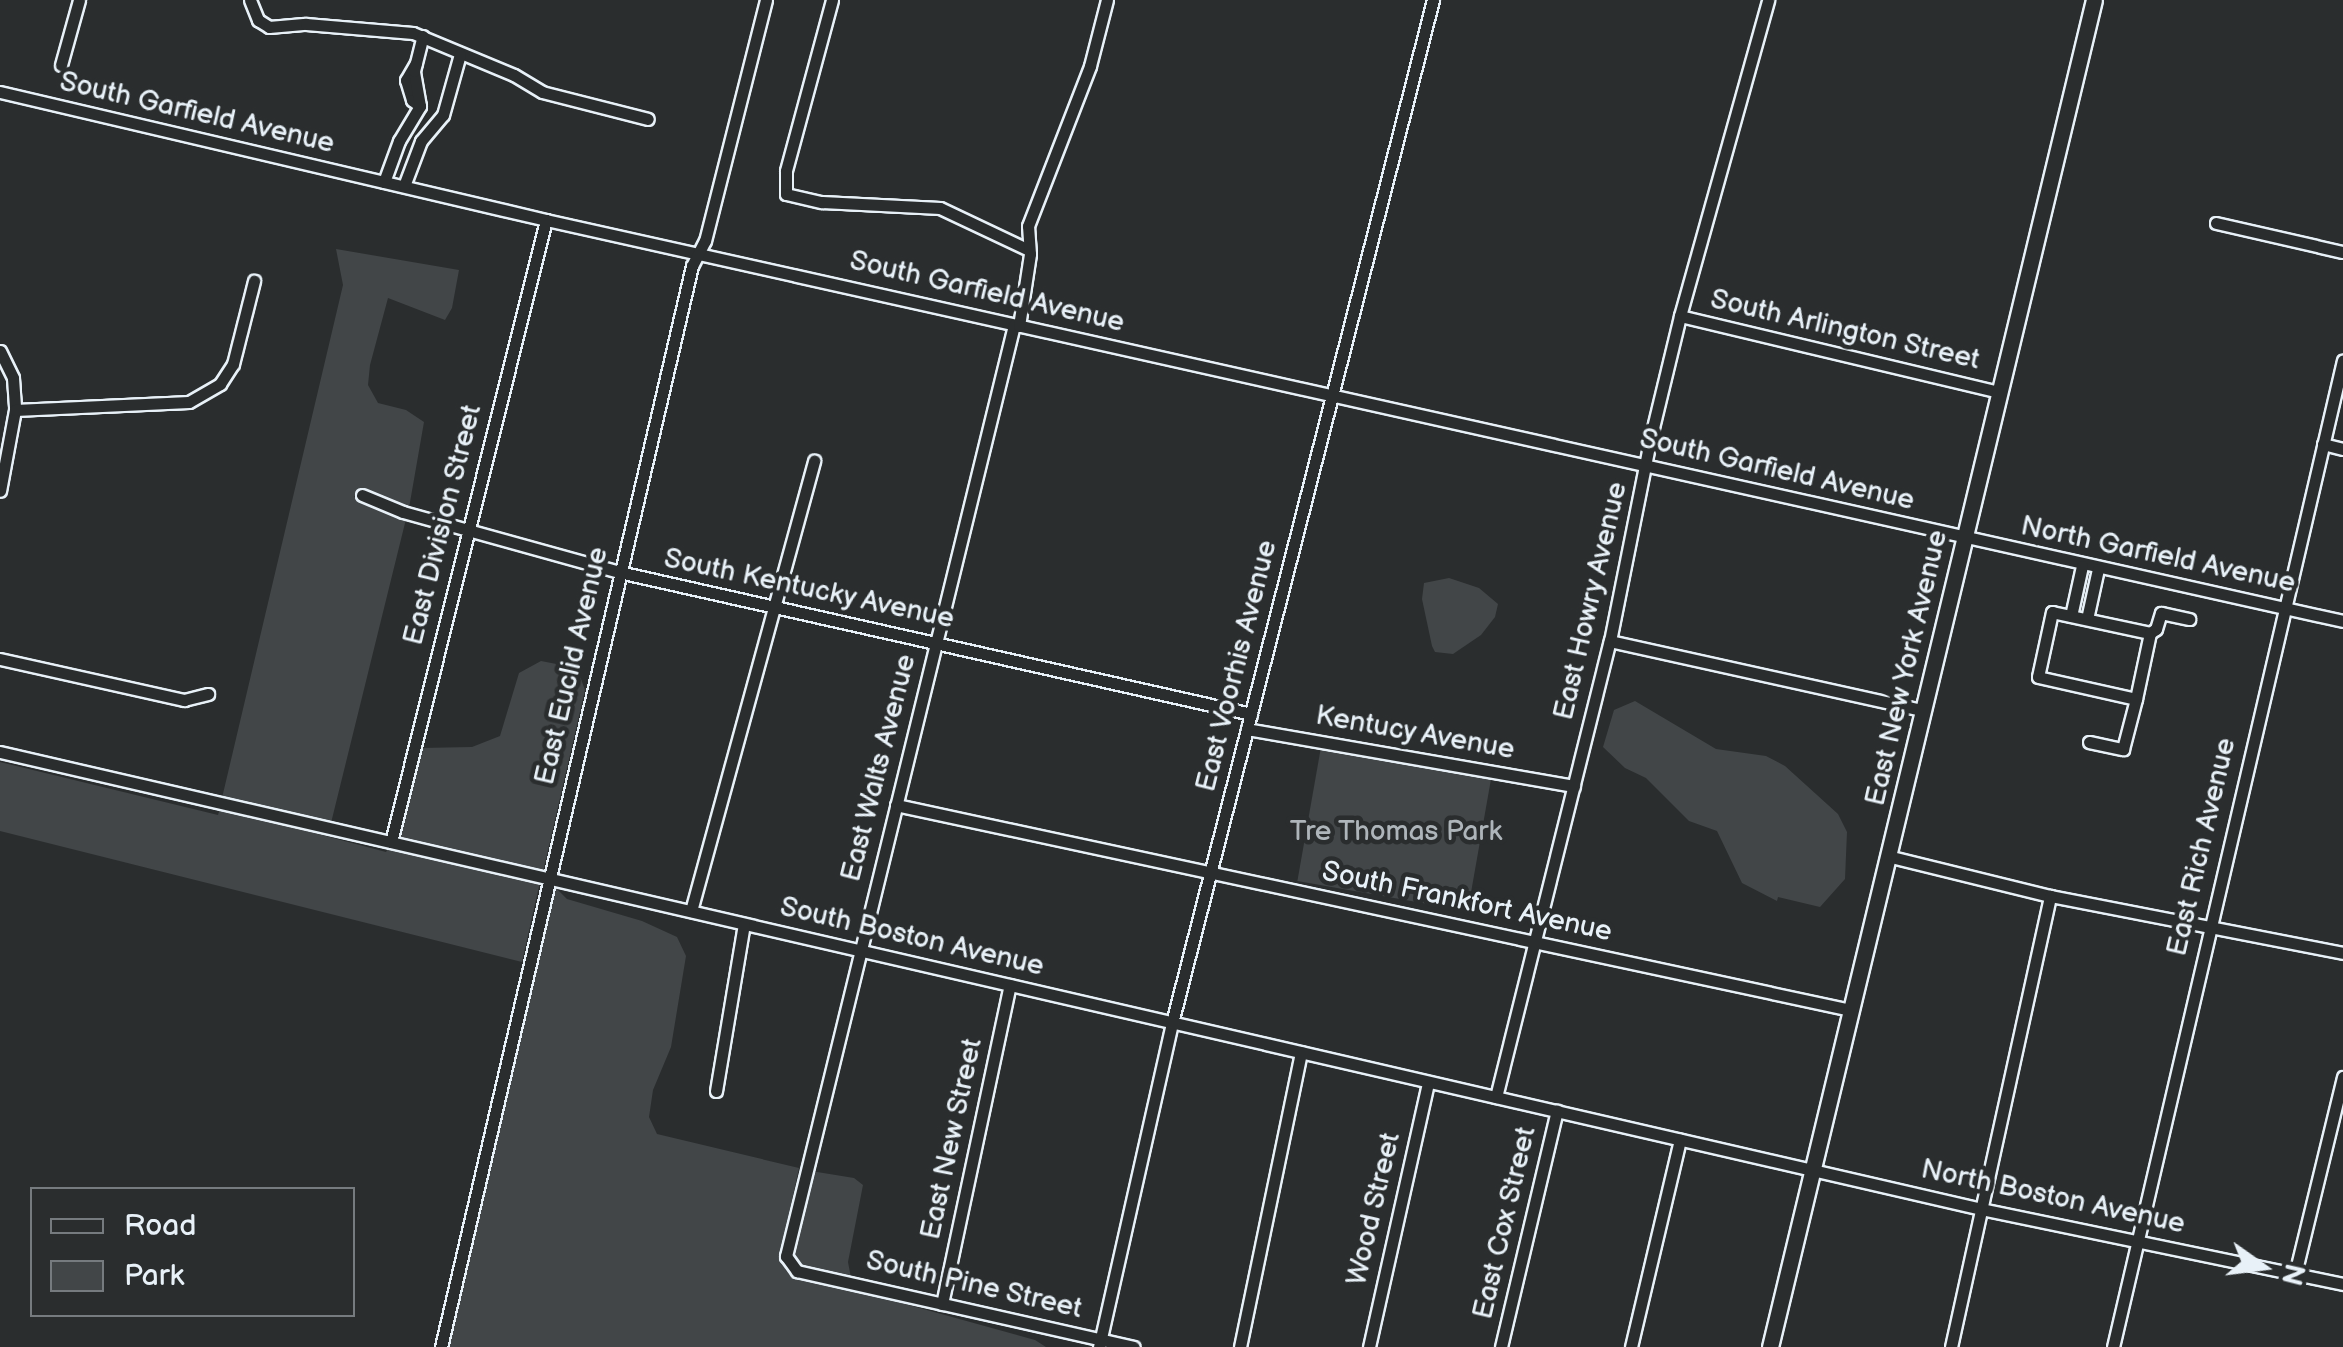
<!DOCTYPE html>
<style>
body{margin:0}
#map{position:relative;width:2343px;height:1347px;overflow:hidden;background:#2a2d2e;font-family:"Balsamiq Sans",sans-serif}
div>[style]{position:absolute}
.green>*{inset:0;background:#424648;transform-origin:0 0}
.roads{filter:drop-shadow(2px 0 #e8f1f8) drop-shadow(-2px 0 #e8f1f8) drop-shadow(0 2px #e8f1f8) drop-shadow(0 -2px #e8f1f8)}
.minor>*{height:11px;margin:-5.5px;padding:0 5.5px;transform-origin:5.5px;border-radius:5.5px;background:#2a2d2e}
.major>*{height:15px;margin:-7.5px;padding:0 7.5px;transform-origin:7.5px;border-radius:7.5px;background:#2a2d2e}
span{translate:-50% -50%;white-space:nowrap;text-align:center;line-height:1.15;-webkit-text-stroke:9px #2a2d2e;paint-order:stroke}
.street-label{font-size:28px;color:#e8f1f8}
.park-label{font-size:28px;color:#aeb5ba}
.legend{position:absolute;left:30px;top:1187px;width:325px;height:130px;box-sizing:border-box;background:#2a2d2e;border:2px solid #767b7f;margin:0;padding:12px 18px;list-style:none;font-size:30px;color:#e8f1f8}
.legend li{display:flex;align-items:center;gap:20px;height:50px}
.legend b{width:50px;border:2px solid #767b7f}
.north{position:absolute;left:2213px;top:1217px;width:100px;height:100px;-webkit-text-stroke:8px #2a2d2e;paint-order:stroke;rotate:104deg;font-size:28px;font-weight:700;line-height:40px;text-align:center;color:#e8f1f8}
.north::after{content:'';display:block;margin:auto;width:35px;height:45px;background:#e8f1f8;clip-path:polygon(50% 0,100% 100%,50% 72%,0 100%)}
</style>
<div id="map">
<div class="green">
<i style="clip-path:polygon(336px 249px,459px 270px,452px 308px,445px 320px,388px 298px,370px 365px,368px 385px,378px 403px,406px 410px,424px 422px,409px 508px,359px 488px,354px 497px,406px 519px,331px 823px,222px 798px,343px 285px)"></i>
<i style="clip-path:polygon(1449px 578px,1479px 588px,1498px 604px,1495px 617px,1481px 635px,1453px 654px,1435px 652px,1432px 646px,1422px 599px,1424px 583px)"></i>
<i style="clip-path:polygon(541px 661px,577px 668px,585px 690px,543px 872px,399px 838px,421px 748px,472px 747px,500px 736px,519px 673px)"></i>
<i style="clip-path:polygon(1635px 701px,1716px 749px,1766px 756px,1785px 766px,1838px 814px,1847px 832px,1845px 879px,1820px 907px,1778px 897px,1777px 901px,1742px 883px,1717px 831px,1689px 821px,1646px 778px,1625px 768px,1603px 747px,1614px 710px)"></i>
<i style="left:1321px;top:747px;width:173px;height:136px;rotate:10deg"></i>
<i style="clip-path:polygon(0 762px,218px 815px,220px 808px,386px 852px,389px 847px,540px 882px,522px 962px,0 831px)"></i>
<i style="clip-path:polygon(553px 885px,567px 899px,642px 921px,677px 937px,686px 956px,671px 1047px,653px 1090px,649px 1117px,657px 1134px,799px 1168px,780px 1254px,786px 1271px,1035px 1340px,1046px 1347px,447px 1347px)"></i>
<i style="clip-path:polygon(811px 1171px,854px 1178px,863px 1185px,848px 1262px,851px 1278px,800px 1266px,792px 1256px)"></i>
</div>
<div class="roads">
<div class="minor">
<i style="left:250px;top:0;width:22px;rotate:68deg"></i>
<i style="left:258px;top:20px;width:13px;rotate:32deg"></i>
<i style="left:269px;top:27px;width:37px;rotate:-5deg"></i>
<i style="left:306px;top:24px;width:107px;rotate:4.8deg"></i>
<i style="left:413px;top:33px;width:109px;rotate:22.6deg"></i>
<i style="left:514px;top:75px;width:33px;rotate:31deg"></i>
<i style="left:542px;top:92px;width:109px;rotate:14.3deg"></i>
<i style="left:832px;top:0;width:177px;rotate:105.1deg"></i>
<i style="left:786px;top:171px;width:23px;rotate:90deg"></i>
<i style="left:786px;top:194px;width:37px;rotate:13deg"></i>
<i style="left:822px;top:202px;width:118px;rotate:2.9deg"></i>
<i style="left:940px;top:208px;width:98px;rotate:25.3deg"></i>
<i style="left:416px;top:63px;width:20px;rotate:120deg"></i>
<i style="left:406px;top:80px;width:21px;rotate:73deg"></i>
<i style="left:412px;top:100px;width:10px;rotate:37deg"></i>
<i style="left:61px;top:65px;width:67px;rotate:-74.5deg"></i>
<i style="left:0;top:92px;width:561px;rotate:13.19deg"></i>
<i style="left:546px;top:220px;width:1841px;rotate:12.58deg"></i>
<i style="left:384px;top:182px;width:44px;rotate:-69.9deg"></i>
<i style="left:399px;top:141px;width:41px;rotate:-59deg"></i>
<i style="left:420px;top:106px;width:36px;rotate:-100deg"></i>
<i style="left:414px;top:71px;width:36px;rotate:-76deg"></i>
<i style="left:404px;top:186px;width:48px;rotate:-69.3deg"></i>
<i style="left:421px;top:141px;width:34px;rotate:-50deg"></i>
<i style="left:443px;top:115px;width:63px;rotate:-74.4deg"></i>
<i style="left:2216px;top:223px;width:130px;rotate:12.9deg"></i>
<i style="left:1680px;top:316px;width:328px;rotate:13.4deg"></i>
<i style="left:1014px;top:325px;width:959px;rotate:103.76deg"></i>
<i style="left:786px;top:1256px;width:19px;rotate:54deg"></i>
<i style="left:797px;top:1271px;width:345px;rotate:12.7deg"></i>
<i style="left:1019px;top:326px;width:73px;rotate:-81.3deg"></i>
<i style="left:1030px;top:254px;width:28px;rotate:-94deg"></i>
<i style="left:1028px;top:226px;width:172px;rotate:-68.8deg"></i>
<i style="left:1090px;top:66px;width:68px;rotate:-75.6deg"></i>
<i style="left:0;top:351px;width:30px;rotate:64deg"></i>
<i style="left:13px;top:378px;width:32px;rotate:86deg"></i>
<i style="left:15px;top:410px;width:82px;rotate:100.5deg"></i>
<i style="left:15px;top:410px;width:174px;rotate:-2.6deg"></i>
<i style="left:189px;top:402px;width:36px;rotate:-30deg"></i>
<i style="left:220px;top:384px;width:24px;rotate:-57deg"></i>
<i style="left:233px;top:364px;width:86px;rotate:-75.8deg"></i>
<i style="left:2323px;top:444px;width:21px;rotate:14deg"></i>
<i style="left:362px;top:495px;width:44px;rotate:22.5deg"></i>
<i style="left:403px;top:512px;width:224px;rotate:15.5deg"></i>
<i style="left:619px;top:572px;width:648px;rotate:12.66deg"></i>
<i style="left:2071px;top:616px;width:51px;rotate:-77.6deg"></i>
<i style="left:2087px;top:619px;width:51px;rotate:-77.6deg"></i>
<i style="left:2150px;top:633px;width:100px;rotate:-167.9deg"></i>
<i style="left:2052px;top:612px;width:66px;rotate:102.2deg"></i>
<i style="left:2038px;top:677px;width:100px;rotate:12.7deg"></i>
<i style="left:2136px;top:699px;width:67px;rotate:-78deg"></i>
<i style="left:2150px;top:633px;width:7px;rotate:-34deg"></i>
<i style="left:2156px;top:629px;width:17px;rotate:-73deg"></i>
<i style="left:2161px;top:613px;width:29px;rotate:12deg"></i>
<i style="left:1610px;top:641px;width:320px;rotate:12.5deg"></i>
<i style="left:0;top:659px;width:189px;rotate:12.6deg"></i>
<i style="left:184px;top:700px;width:25px;rotate:-14deg"></i>
<i style="left:1247px;top:729px;width:332px;rotate:9.9deg"></i>
<i style="left:2089px;top:742px;width:35px;rotate:12deg"></i>
<i style="left:2123px;top:749px;width:52px;rotate:-75.4deg"></i>
<i style="left:0;top:752px;width:2033px;rotate:12.99deg"></i>
<i style="left:1981px;top:1209px;width:370px;rotate:11.7deg"></i>
<i style="left:896px;top:805px;width:977px;rotate:12.12deg"></i>
<i style="left:391px;top:842px;width:641px;rotate:-76.01deg"></i>
<i style="left:1887px;top:856px;width:168px;rotate:13.8deg"></i>
<i style="left:2050px;top:896px;width:298px;rotate:11deg"></i>
<i style="left:691px;top:911px;width:467px;rotate:-74.7deg"></i>
<i style="left:716px;top:1091px;width:169px;rotate:-80.5deg"></i>
<i style="left:1496px;top:1097px;width:470px;rotate:-76deg"></i>
<i style="left:1610px;top:641px;width:209px;rotate:-78.7deg"></i>
<i style="left:1651px;top:436px;width:123px;rotate:-76.4deg"></i>
<i style="left:1680px;top:316px;width:328px;rotate:-74.4deg"></i>
<i style="left:2295px;top:1274px;width:203px;rotate:-76.3deg"></i>
<i style="left:942px;top:1304px;width:326px;rotate:-78deg"></i>
<i style="left:441px;top:1347px;width:1110px;rotate:-76.93deg"></i>
<i style="left:692px;top:266px;width:28px;rotate:-63deg"></i>
<i style="left:705px;top:241px;width:249px;rotate:-75.8deg"></i>
<i style="left:1099px;top:1347px;width:332px;rotate:-77.3deg"></i>
<i style="left:1172px;top:1023px;width:1056px;rotate:-75.69deg"></i>
<i style="left:1240px;top:1347px;width:301px;rotate:-78.3deg"></i>
<i style="left:1369px;top:1347px;width:271px;rotate:-77.4deg"></i>
<i style="left:1501px;top:1347px;width:243px;rotate:-76.7deg"></i>
<i style="left:1631px;top:1347px;width:213px;rotate:-76.7deg"></i>
<i style="left:1951px;top:1347px;width:462px;rotate:-77.6deg"></i>
<i style="left:2113px;top:1347px;width:1013px;rotate:-76.88deg"></i>
</div>
<div class="major">
<i style="left:1770px;top:1347px;width:1385px;rotate:-76.48deg"></i>
</div>
</div>
<div class="street-label">
<span style="left:197px;top:113px;rotate:13deg">South Garfield Avenue</span>
<span style="left:987px;top:292px;rotate:13deg">South Garfield Avenue</span>
<span style="left:1845px;top:330px;rotate:13deg">South Arlington Street</span>
<span style="left:1777px;top:470px;rotate:13deg">South Garfield Avenue</span>
<span style="left:443px;top:525px;rotate:-76deg">East Division Street</span>
<span style="left:2158px;top:555px;rotate:12deg">North Garfield Avenue</span>
<span style="left:809px;top:589px;rotate:12deg">South Kentucky Avenue</span>
<span style="left:1591px;top:601px;rotate:-77deg">East Howry Avenue</span>
<span style="left:572px;top:666px;rotate:-77deg">East Euclid Avenue</span>
<span style="left:1237px;top:666px;rotate:-76deg">East Voorhis Avenue</span>
<span style="left:1907px;top:668px;rotate:-77deg">East New York Avenue</span>
<span style="left:1415px;top:733px;rotate:10deg">Kentucy Avenue</span>
<span style="left:879px;top:768px;rotate:-76deg">East Walts Avenue</span>
<span style="left:2202px;top:847px;rotate:-77deg">East Rich Avenue</span>
<span style="left:1467px;top:902px;rotate:12deg">South Frankfort Avenue</span>
<span style="left:912px;top:937px;rotate:13deg">South Boston Avenue</span>
<span style="left:952px;top:1139px;rotate:-78deg">East New Street</span>
<span style="left:2053px;top:1197px;rotate:12deg">North Boston Avenue</span>
<span style="left:1374px;top:1209px;rotate:-77deg">Wood Street</span>
<span style="left:1505px;top:1223px;rotate:-77deg">East Cox Street</span>
<span style="left:974px;top:1285px;rotate:13deg">South Pine Street</span>
</div>
<div class="park-label">
<span style="left:1396px;top:832px">Tre Thomas Park</span>
</div>
<ul class="legend">
<li><b style="height:12px;background:#2a2d2e"></b>Road</li>
<li><b style="height:28px;background:#424648"></b>Park</li>
</ul>
<div class="north">N</div>
</div>
